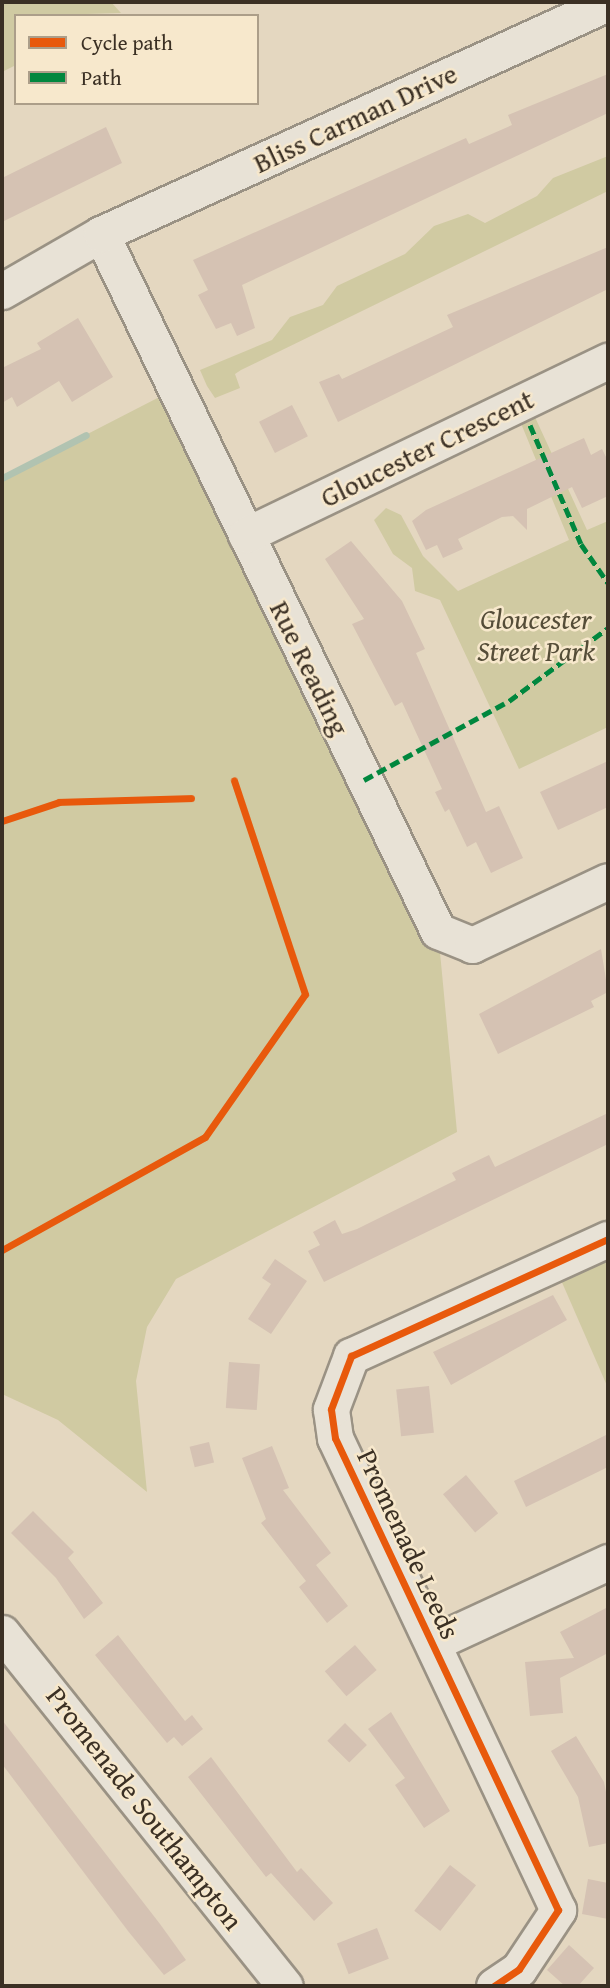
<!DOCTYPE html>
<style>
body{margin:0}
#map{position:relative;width:610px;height:1988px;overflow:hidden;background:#e4d7c0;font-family:"Gentium Book Plus",serif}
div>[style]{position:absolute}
.green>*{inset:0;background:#d0caa2}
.stream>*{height:7px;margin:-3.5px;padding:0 3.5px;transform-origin:3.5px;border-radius:3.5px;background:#b1c3b1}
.building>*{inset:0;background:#d5c2b3;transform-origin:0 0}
.roads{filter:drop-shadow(2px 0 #9a9284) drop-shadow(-2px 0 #9a9284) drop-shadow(0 2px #9a9284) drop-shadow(0 -2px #9a9284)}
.minor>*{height:35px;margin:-17.5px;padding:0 17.5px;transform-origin:17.5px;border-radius:17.5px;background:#e8e2d6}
.quiet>*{height:5px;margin-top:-2.5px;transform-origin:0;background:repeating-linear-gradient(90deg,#00873e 0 10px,transparent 0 15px)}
.cycleway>*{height:7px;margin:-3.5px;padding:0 3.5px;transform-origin:3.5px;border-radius:3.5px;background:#e8590c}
span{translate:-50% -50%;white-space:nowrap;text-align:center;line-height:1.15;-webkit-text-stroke:5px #f7e8cc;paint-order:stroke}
.street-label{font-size:28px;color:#3b3024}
.park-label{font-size:28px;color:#554d38;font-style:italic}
.frame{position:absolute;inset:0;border:4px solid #3b3024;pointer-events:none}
.legend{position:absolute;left:14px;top:14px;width:245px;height:91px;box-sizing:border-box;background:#f7e8cc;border:2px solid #ac9e89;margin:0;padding:9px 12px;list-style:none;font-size:21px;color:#3b3024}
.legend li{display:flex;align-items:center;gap:14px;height:35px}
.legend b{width:35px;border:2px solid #ac9e89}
</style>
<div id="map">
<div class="green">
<i style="clip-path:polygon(2px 2px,111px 2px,121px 13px,16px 16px,16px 65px,2px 72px)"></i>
<i style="clip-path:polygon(608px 156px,608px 191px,241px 370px,235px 374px,240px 388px,215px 398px,207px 386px,200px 370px,272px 340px,290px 317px,323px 305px,337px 286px,405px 254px,434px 226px,468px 214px,485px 223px,537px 196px,553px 178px)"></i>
<i style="clip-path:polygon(175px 389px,438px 931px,457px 1132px,176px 1279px,147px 1327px,136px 1381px,147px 1492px,58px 1420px,2px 1394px,2px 478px)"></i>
<i style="clip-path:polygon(534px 415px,587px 530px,608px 521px,608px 727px,519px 769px,440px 600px,415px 591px,412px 568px,393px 554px,374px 520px,386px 508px,401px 515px,423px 556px,458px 591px,569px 540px,520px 421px)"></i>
<i style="clip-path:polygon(608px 1239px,608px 1388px,554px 1264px)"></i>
</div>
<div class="stream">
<i style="left:2px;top:478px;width:94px;rotate:-27.1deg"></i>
</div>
<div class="building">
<i style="clip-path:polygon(608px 74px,608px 113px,242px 285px,255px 328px,237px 336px,231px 323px,216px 329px,198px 295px,208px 290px,193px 260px,466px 138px,469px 144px,512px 125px,508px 115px)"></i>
<i style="clip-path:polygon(106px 127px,122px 163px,2px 222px,2px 178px)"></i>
<i style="clip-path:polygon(608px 247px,608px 289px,338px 422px,319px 382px,339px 374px,342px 379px,453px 327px,447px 315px)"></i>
<i style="clip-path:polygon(78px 318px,113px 377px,72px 402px,59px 381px,17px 407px,12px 397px,2px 403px,2px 368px,41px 349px,37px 343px)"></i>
<i style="left:292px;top:405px;width:35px;height:37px;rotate:63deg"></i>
<i style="clip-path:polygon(584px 438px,591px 455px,602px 449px,608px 461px,608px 496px,582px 508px,572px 487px,527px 509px,527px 530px,513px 516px,502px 517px,458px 539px,463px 549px,443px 558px,437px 545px,426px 550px,412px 521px,426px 510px)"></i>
<i style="clip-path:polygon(351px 541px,402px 601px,425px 649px,416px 653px,486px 812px,499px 806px,523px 858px,491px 873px,476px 842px,467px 847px,449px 809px,445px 812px,435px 792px,442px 789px,402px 702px,395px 706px,352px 624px,364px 619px,325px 559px)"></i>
<i style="clip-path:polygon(608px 761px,608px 807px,558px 830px,540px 792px)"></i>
<i style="clip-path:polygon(601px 949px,608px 992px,591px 1001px,594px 1007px,498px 1054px,479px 1014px)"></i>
<i style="clip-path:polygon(608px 1113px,608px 1144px,324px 1282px,308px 1251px,320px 1245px,313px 1232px,335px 1220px,342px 1234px,357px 1229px,456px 1180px,452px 1173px,489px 1155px,495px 1167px)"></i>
<i style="clip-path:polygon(275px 1259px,307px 1281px,271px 1334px,248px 1319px,271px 1284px,262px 1278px)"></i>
<i style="clip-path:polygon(553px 1295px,567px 1320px,451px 1385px,433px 1352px)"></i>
<i style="left:229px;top:1362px;width:31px;height:46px;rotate:4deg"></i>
<i style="left:429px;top:1386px;width:47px;height:33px;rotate:84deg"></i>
<i style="clip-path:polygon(608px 1434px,608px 1467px,526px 1507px,514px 1481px)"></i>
<i style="left:209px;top:1442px;width:21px;height:20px;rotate:76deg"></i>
<i style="clip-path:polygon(272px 1446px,289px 1488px,283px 1490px,331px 1553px,316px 1565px,348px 1606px,327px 1623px,299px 1587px,306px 1581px,261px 1523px,266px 1519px,242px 1458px)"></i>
<i style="left:466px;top:1475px;width:50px;height:30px;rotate:50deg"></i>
<i style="clip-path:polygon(33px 1511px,74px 1552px,68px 1558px,103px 1603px,84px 1619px,56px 1578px,11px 1533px)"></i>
<i style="clip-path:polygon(608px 1607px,608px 1653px,560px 1678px,563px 1713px,530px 1716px,525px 1662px,574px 1658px,560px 1632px)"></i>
<i style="clip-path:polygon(118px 1635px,185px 1721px,192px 1715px,203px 1729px,182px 1746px,174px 1737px,167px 1743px,95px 1655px)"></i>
<i style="left:355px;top:1645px;width:33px;height:40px;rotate:49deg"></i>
<i style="clip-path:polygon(391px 1712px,450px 1811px,424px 1828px,395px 1785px,405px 1778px,368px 1729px)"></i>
<i style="clip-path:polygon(2px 1720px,160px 1924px,186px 1960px,164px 1975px,128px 1931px,2px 1764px)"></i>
<i style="left:345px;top:1723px;width:31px;height:25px;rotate:45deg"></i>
<i style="clip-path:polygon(576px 1736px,604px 1782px,608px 1802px,608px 1843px,589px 1847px,578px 1797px,551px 1751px)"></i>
<i style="clip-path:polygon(211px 1757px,297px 1872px,301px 1868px,333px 1903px,314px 1921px,271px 1873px,266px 1877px,188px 1777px)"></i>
<i style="left:450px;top:1865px;width:33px;height:58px;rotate:38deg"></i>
<i style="clip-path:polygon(588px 1879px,608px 1883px,608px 1919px,582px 1914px)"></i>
<i style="left:377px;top:1928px;width:33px;height:43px;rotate:69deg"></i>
<i style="clip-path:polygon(569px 1945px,594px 1968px,578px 1986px,565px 1986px,547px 1970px)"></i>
</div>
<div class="roads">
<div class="minor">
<i style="left:101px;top:234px;width:774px;rotate:64.2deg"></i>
<i style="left:438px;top:931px;width:37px;rotate:22deg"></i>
<i style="left:472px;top:945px;width:150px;rotate:-25.2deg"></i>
<i style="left:2px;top:291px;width:114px;rotate:-29.9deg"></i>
<i style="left:101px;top:234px;width:557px;rotate:-24.5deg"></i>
<i style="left:246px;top:535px;width:402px;rotate:-25.7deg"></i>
<i style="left:2px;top:1633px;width:452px;rotate:51.3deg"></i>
<i style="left:433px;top:1643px;width:193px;rotate:-24.8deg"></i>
<i style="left:494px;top:1986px;width:30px;rotate:-34deg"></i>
<i style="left:519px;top:1969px;width:71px;rotate:-56.5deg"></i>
<i style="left:558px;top:1910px;width:522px;rotate:-115.29deg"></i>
<i style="left:335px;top:1438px;width:29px;rotate:-98deg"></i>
<i style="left:331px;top:1409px;width:57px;rotate:-69.3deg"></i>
<i style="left:351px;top:1356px;width:282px;rotate:-24.5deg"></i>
</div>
</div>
<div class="quiet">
<i style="left:530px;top:425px;width:129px;rotate:66.8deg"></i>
<i style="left:581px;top:544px;width:47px;rotate:55.3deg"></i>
<i style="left:364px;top:780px;width:165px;rotate:-28.6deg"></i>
<i style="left:509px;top:701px;width:123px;rotate:-36.4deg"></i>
</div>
<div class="cycleway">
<i style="left:2px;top:821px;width:60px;rotate:-18.4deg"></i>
<i style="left:59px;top:802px;width:132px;rotate:-1.7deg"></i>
<i style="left:2px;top:1250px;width:232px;rotate:-29.1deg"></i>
<i style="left:205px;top:1137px;width:174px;rotate:-55deg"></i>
<i style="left:305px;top:994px;width:225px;rotate:-108.4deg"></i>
<i style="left:494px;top:1986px;width:30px;rotate:-34deg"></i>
<i style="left:519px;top:1969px;width:71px;rotate:-56.5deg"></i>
<i style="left:558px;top:1910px;width:522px;rotate:-115.29deg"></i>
<i style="left:335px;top:1438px;width:29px;rotate:-98deg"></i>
<i style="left:331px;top:1409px;width:57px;rotate:-69.3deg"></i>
<i style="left:351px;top:1356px;width:282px;rotate:-24.5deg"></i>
</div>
<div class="street-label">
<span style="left:355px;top:118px;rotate:-25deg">Bliss Carman Drive</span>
<span style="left:427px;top:448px;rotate:-26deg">Gloucester Crescent</span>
<span style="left:310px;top:668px;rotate:64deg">Rue Reading</span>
<span style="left:409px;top:1544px;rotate:65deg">Promenade Leeds</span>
<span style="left:145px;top:1808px;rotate:52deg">Promenade Southampton</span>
</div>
<div class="park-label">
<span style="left:536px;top:635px">Gloucester<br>Street Park</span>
</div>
<div class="frame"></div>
<ul class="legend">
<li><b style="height:9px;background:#e8590c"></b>Cycle path</li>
<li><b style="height:9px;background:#00873e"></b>Path</li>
</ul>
</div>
